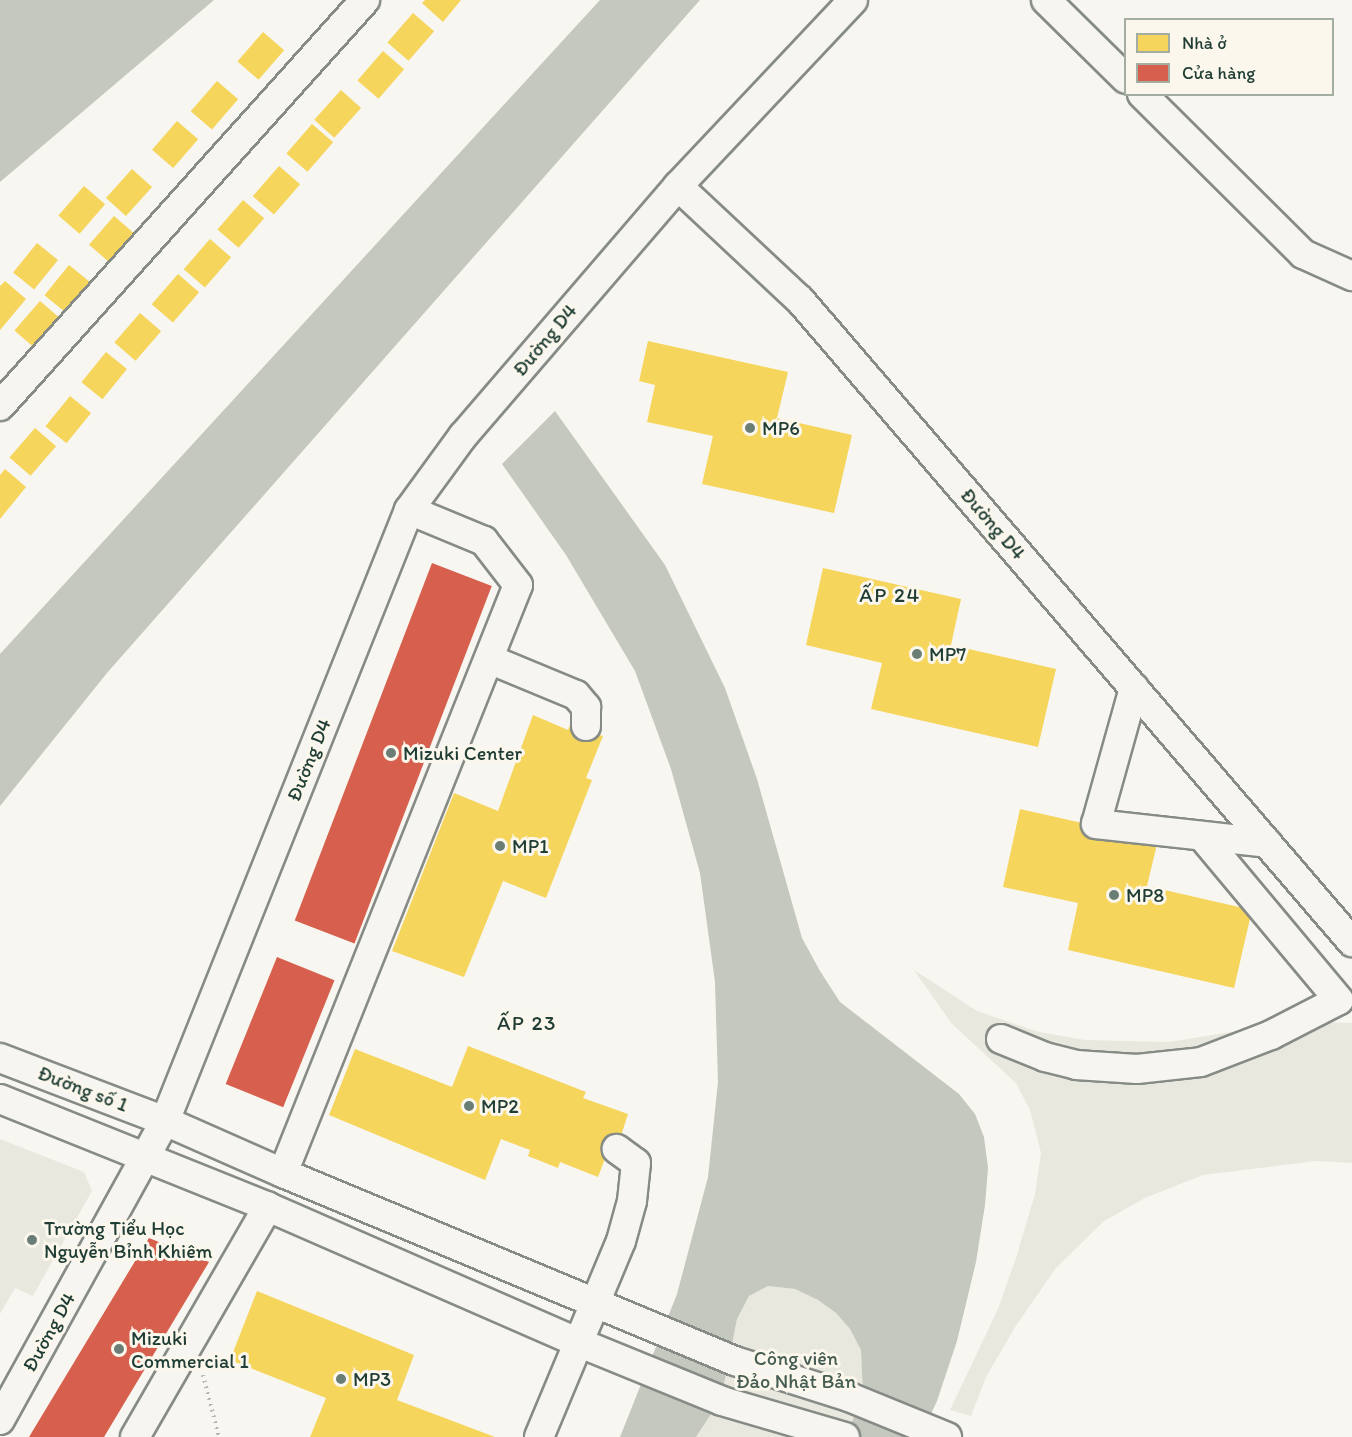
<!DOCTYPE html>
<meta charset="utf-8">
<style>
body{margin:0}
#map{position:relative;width:1352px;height:1437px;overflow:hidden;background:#f8f6f0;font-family:Itim,sans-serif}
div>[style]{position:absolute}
.built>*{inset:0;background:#e8e8df}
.water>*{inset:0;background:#c4c8bf}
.homes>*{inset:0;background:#f6d55c;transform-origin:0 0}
.shops>*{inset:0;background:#d6604d;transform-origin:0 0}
.path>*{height:4px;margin-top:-2px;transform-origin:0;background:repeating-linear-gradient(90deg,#b2b5b1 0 1.5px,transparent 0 6px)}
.roads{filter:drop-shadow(2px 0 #868b86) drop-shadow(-2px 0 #868b86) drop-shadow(0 2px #868b86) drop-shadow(0 -2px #868b86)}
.minor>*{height:28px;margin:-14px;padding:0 14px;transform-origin:14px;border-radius:14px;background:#f6f5f1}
.dots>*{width:16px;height:16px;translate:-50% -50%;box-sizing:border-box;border:3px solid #fbf7ec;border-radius:50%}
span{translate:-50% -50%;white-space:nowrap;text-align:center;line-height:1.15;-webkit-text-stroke:6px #fbf7ec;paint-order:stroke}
.street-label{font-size:20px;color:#1f3d34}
.poi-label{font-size:20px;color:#1f3d34}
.left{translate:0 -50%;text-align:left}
.park-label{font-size:20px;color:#455d53}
.neighbourhood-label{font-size:21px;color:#1f3d34;letter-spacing:1.5px}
.legend{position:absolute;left:1124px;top:18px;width:210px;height:78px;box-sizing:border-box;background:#fbf7ec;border:2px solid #a3ada2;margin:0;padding:8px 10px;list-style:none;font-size:18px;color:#1f3d34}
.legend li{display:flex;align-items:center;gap:12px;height:30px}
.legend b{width:30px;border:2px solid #a3ada2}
</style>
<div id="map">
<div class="built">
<i style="clip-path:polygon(914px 970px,977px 1011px,1039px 1032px,1085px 1040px,1169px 1042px,1299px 1021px,1352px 1023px,1352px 1163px,1316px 1161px,1203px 1175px,1145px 1198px,1104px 1221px,1056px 1268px,1017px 1324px,986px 1377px,971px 1416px,950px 1410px,998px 1309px,1016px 1258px,1035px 1194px,1041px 1153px,1030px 1110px,1016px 1083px,952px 1024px)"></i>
<i style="clip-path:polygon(0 1139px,84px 1172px,92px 1191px,33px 1296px,15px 1288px,0 1314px)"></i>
<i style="clip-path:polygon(768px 1286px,795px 1289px,818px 1300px,836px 1313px,850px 1329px,861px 1350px,863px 1394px,846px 1437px,696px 1437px,713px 1411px,724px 1384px,737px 1319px,749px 1296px)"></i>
</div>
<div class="water">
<i style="clip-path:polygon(0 0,214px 0,0 182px)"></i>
<i style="clip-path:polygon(600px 0,700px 0,107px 673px,0 806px,0 654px)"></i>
<i style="clip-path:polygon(555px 411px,665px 565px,725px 688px,757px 779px,802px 938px,820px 971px,840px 1002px,959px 1094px,975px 1114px,984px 1137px,988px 1168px,985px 1205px,976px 1262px,957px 1341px,937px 1401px,920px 1437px,846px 1437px,863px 1394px,861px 1350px,850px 1329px,836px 1313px,818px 1300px,795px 1289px,768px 1286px,749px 1296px,737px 1319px,724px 1384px,713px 1411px,696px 1437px,620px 1437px,677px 1294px,708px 1177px,718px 1082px,715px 982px,700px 873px,671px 769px,635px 671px,566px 555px,502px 464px)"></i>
</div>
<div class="homes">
<i style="clip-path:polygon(425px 0,461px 0,443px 22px,422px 3px)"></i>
<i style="left:413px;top:13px;width:28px;height:39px;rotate:41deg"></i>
<i style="left:263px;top:32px;width:28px;height:39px;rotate:41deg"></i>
<i style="left:383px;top:51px;width:28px;height:39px;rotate:41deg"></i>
<i style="left:217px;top:81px;width:28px;height:40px;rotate:41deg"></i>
<i style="left:341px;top:90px;width:27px;height:40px;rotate:42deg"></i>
<i style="left:177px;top:121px;width:28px;height:38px;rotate:41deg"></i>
<i style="left:312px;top:124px;width:28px;height:39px;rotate:41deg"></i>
<i style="left:279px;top:166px;width:28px;height:40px;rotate:41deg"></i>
<i style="left:132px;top:169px;width:27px;height:39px;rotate:42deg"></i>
<i style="left:84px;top:186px;width:28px;height:39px;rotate:41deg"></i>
<i style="left:243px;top:200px;width:28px;height:39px;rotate:41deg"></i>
<i style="left:114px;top:216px;width:28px;height:38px;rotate:41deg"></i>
<i style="left:210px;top:239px;width:28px;height:40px;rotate:41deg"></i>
<i style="left:37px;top:243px;width:27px;height:38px;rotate:39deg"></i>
<i style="left:69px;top:265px;width:27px;height:39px;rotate:39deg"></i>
<i style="left:178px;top:274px;width:28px;height:40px;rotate:41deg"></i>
<i style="clip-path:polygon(5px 281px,26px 299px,0 330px,0 286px)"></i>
<i style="left:40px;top:301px;width:28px;height:39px;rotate:41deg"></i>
<i style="left:140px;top:313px;width:28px;height:39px;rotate:41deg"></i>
<i style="clip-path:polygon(648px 341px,788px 372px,777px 418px,852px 435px,834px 513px,702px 484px,713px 436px,647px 422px,655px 385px,639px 381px)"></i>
<i style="left:106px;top:352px;width:27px;height:39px;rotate:39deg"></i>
<i style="left:70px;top:396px;width:27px;height:39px;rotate:39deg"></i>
<i style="left:35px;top:428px;width:28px;height:39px;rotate:41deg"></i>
<i style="clip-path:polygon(5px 469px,26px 487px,0 519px,0 475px)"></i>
<i style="clip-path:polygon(823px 568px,961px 599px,951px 645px,1056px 669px,1038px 747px,871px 709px,882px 663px,806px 645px)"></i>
<i style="clip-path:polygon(533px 715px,568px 730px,570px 725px,603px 736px,586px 778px,592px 780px,546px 898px,503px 881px,464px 977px,392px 951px,454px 793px,498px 811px)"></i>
<i style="clip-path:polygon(1020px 809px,1158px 840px,1147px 886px,1252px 910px,1234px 988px,1068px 950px,1078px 903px,1003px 887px)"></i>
<i style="clip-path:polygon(468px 1046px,586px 1092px,583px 1098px,628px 1114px,618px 1145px,611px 1143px,598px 1177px,560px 1162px,558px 1168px,528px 1156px,530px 1150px,501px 1139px,485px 1180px,329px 1115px,355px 1049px,452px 1087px)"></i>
<i style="clip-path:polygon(257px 1291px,414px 1355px,397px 1400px,495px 1437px,310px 1437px,326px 1398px,230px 1360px)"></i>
</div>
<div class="shops">
<i style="left:432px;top:563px;width:64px;height:383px;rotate:21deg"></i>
<i style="left:277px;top:957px;width:62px;height:137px;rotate:22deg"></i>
<i style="clip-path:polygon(149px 1238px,209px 1262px,104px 1437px,29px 1437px)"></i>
</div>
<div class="path">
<i style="left:203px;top:1375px;width:64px;rotate:75.5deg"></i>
</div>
<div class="roads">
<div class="minor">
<i style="left:1046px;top:0;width:112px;rotate:44.6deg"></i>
<i style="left:1142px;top:94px;width:227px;rotate:44.8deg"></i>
<i style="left:1303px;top:254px;width:54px;rotate:24.2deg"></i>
<i style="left:678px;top:186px;width:255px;rotate:-46.7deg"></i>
<i style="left:0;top:406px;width:546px;rotate:-48.04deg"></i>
<i style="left:489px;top:659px;width:94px;rotate:22.5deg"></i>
<i style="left:576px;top:695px;width:16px;rotate:50deg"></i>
<i style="left:586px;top:707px;width:19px;rotate:90deg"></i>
<i style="left:1134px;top:688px;width:141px;rotate:105.6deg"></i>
<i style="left:1096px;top:824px;width:172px;rotate:6.3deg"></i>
<i style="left:1001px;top:1039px;width:48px;rotate:22.2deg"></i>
<i style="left:1045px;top:1057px;width:32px;rotate:14deg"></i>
<i style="left:1076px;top:1065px;width:61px;rotate:3.8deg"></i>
<i style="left:1137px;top:1069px;width:64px;rotate:-6.2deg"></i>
<i style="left:1201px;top:1062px;width:75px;rotate:-21.1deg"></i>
<i style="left:1271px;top:1035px;width:76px;rotate:-27.2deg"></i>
<i style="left:1339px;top:1000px;width:214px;rotate:-129.9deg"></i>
<i style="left:0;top:1058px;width:177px;rotate:20.9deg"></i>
<i style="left:165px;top:1121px;width:129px;rotate:23.8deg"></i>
<i style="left:283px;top:1173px;width:490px;rotate:22.6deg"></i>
<i style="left:735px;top:1361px;width:120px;rotate:17.5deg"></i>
<i style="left:849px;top:1397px;width:106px;rotate:22.2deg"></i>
<i style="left:0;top:1099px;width:289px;rotate:21.9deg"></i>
<i style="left:268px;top:1207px;width:340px;rotate:23.6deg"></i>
<i style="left:580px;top:1343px;width:153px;rotate:22.2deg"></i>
<i style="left:722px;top:1401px;width:128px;rotate:16.3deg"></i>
<i style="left:283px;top:1173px;width:633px;rotate:-68.22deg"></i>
<i style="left:518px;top:585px;width:56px;rotate:-127.7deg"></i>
<i style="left:484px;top:541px;width:81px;rotate:-157.5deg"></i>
<i style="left:0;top:1420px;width:342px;rotate:-61.1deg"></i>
<i style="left:165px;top:1121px;width:658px;rotate:-68.23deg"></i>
<i style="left:409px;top:510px;width:92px;rotate:-53.9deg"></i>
<i style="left:463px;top:436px;width:330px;rotate:-49.3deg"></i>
<i style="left:678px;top:186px;width:167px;rotate:43.1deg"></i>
<i style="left:800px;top:300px;width:847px;rotate:49.31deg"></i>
<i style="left:135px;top:1437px;width:266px;rotate:-60deg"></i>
<i style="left:539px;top:1437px;width:212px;rotate:-67.3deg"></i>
<i style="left:621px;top:1241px;width:41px;rotate:-74.6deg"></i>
<i style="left:632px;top:1201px;width:38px;rotate:-84deg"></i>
<i style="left:636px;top:1163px;width:24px;rotate:-144deg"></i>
</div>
</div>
<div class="dots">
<i style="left:750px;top:428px;background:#6b7e76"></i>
<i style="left:917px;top:654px;background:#6b7e76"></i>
<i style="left:391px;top:753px;background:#6b7e76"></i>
<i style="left:500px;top:846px;background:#6b7e76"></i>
<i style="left:1114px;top:895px;background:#6b7e76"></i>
<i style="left:469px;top:1106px;background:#6b7e76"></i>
<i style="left:32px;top:1240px;background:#6b7e76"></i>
<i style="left:119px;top:1349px;background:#6b7e76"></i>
<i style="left:341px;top:1379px;background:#6b7e76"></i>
</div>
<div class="street-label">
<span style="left:545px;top:340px;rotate:-50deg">Đường D4</span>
<span style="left:993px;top:524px;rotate:49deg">Đường D4</span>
<span style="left:309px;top:760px;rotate:-68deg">Đường D4</span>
<span style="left:83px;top:1089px;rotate:21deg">Đường số 1</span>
<span style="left:49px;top:1332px;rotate:-61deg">Đường D4</span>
</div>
<div class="poi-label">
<span class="left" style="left:762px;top:428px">MP6</span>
<span class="left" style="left:929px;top:654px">MP7</span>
<span class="left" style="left:403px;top:753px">Mizuki Center</span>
<span class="left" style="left:512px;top:846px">MP1</span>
<span class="left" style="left:1126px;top:895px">MP8</span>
<span class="left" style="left:481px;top:1106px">MP2</span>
<span class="left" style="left:44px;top:1240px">Trường Tiểu Học<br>Nguyễn Bỉnh Khiêm</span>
<span class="left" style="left:131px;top:1350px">Mizuki<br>Commercial 1</span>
<span class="left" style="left:353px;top:1379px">MP3</span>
</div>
<div class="park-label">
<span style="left:796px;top:1370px">Công viên<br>Đảo Nhật Bản</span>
</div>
<div class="neighbourhood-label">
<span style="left:890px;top:595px">ẤP 24</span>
<span style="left:527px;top:1023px">ẤP 23</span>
</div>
<ul class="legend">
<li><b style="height:16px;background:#f6d55c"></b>Nhà ở</li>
<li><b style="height:16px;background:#d6604d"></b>Cửa hàng</li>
</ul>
</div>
